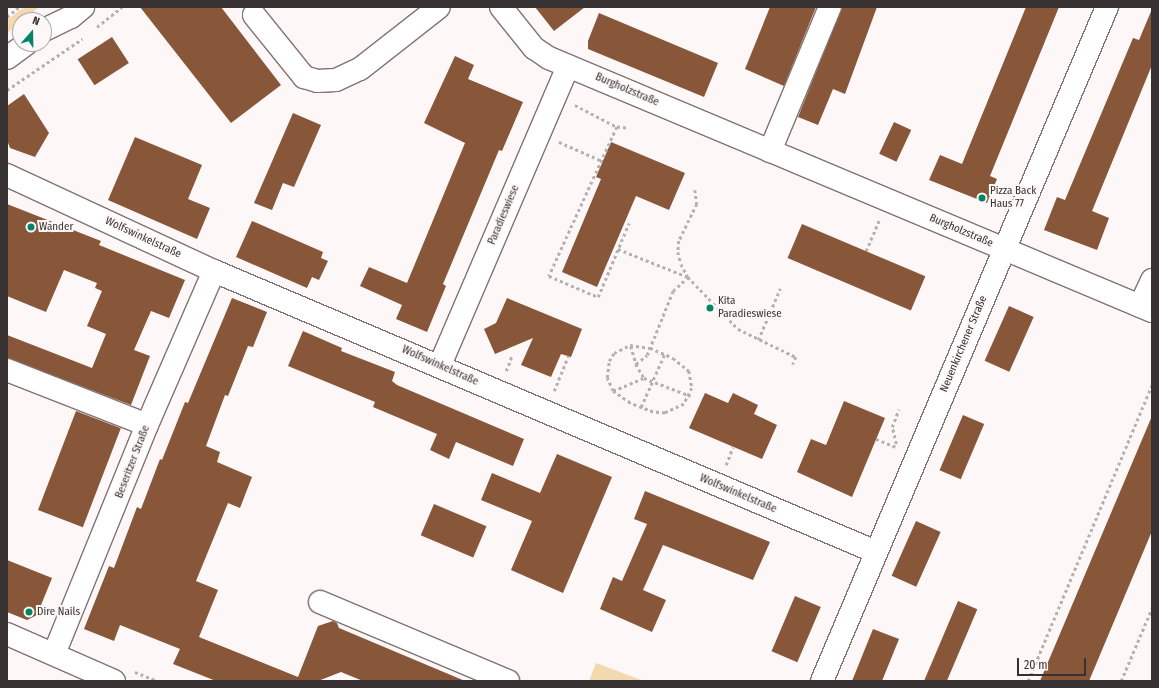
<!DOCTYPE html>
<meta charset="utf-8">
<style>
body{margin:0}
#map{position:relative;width:1159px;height:688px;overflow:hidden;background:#fef7f7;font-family:"Fira Sans Condensed",sans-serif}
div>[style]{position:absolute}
.green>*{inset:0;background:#f3d9af}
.building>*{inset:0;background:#88573a;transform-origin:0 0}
.path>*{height:2.5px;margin-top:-1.25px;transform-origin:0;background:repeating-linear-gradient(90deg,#b7b0b0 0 3px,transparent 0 6px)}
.roads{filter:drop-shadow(1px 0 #827373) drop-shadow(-1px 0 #827373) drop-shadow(0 1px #827373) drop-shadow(0 -1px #827373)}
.minor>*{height:22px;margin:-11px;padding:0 11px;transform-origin:11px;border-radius:11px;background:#fff}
.dots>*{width:11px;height:11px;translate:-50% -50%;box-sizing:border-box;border:2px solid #fef7f7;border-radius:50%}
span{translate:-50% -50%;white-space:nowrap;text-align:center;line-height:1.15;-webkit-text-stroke:4px #fef7f7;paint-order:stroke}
.street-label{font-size:11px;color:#383131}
.poi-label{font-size:11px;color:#383131}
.left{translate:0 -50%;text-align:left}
.frame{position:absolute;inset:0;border:8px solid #383131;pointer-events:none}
.north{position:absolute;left:12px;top:12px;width:40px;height:40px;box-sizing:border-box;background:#fef7f7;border:1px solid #afa8a8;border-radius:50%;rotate:20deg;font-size:11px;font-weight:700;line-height:16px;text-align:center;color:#383131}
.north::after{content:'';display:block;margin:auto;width:14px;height:18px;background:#008568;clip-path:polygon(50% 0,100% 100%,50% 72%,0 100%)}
.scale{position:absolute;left:1017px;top:658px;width:69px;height:18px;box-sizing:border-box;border:2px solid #383131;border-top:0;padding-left:5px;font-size:12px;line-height:14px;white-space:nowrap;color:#383131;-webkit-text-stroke:3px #fef7f7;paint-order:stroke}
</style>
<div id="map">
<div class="green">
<i style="clip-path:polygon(24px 7px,39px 7px,24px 20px,20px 20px,20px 23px,7px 33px,7px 20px)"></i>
<i style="clip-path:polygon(596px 663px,644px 681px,589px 681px)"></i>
</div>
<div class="building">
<i style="clip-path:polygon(140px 7px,221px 7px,281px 85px,231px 123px)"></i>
<i style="clip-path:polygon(535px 7px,585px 7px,554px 31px)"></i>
<i style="clip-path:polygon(770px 7px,816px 7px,784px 86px,745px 69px)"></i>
<i style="clip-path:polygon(842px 7px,877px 7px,845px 94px,833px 89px,818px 125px,798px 117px)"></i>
<i style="clip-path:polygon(1026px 7px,1059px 7px,990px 176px,997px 179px,987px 203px,929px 180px,940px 155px,962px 164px)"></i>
<i style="clip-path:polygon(1152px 9px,1152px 65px,1092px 211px,1109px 218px,1097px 250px,1044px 230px,1057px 197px,1065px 200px,1133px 38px,1139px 40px)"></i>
<i style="clip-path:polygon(599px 13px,718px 63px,704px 97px,588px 49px,588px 41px)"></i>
<i style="left:112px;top:37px;width:31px;height:41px;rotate:57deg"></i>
<i style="clip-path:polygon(455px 56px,474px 65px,468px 79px,523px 102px,502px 151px,499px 150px,443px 284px,446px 286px,427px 332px,396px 319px,402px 305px,360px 286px,369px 267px,407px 283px,465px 143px,424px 123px)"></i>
<i style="clip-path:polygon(24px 94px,49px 133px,35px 157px,10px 148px,7px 140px,7px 106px)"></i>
<i style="clip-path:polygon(293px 113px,321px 125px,294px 187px,283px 183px,272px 210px,254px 203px)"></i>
<i style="left:894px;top:122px;width:19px;height:35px;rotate:25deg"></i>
<i style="clip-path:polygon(135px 137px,202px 165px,188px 199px,210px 208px,197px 239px,108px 200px)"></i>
<i style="clip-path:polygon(611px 142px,685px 173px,669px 210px,636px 196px,597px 287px,562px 272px,601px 179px,596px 177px)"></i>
<i style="clip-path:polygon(7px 204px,101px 241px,99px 245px,185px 280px,169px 318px,151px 311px,134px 350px,150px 356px,131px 405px,7px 358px,7px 335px,92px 368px,106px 334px,87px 326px,102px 291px,95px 288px,97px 283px,64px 270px,46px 312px,7px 296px)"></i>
<i style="clip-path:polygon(252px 221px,323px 252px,321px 258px,328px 261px,319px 280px,312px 277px,307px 288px,236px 257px)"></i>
<i style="left:802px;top:224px;width:134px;height:37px;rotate:23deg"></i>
<i style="clip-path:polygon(232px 298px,267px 312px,253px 347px,248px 346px,228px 396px,225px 395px,206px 446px,220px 452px,217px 462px,252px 477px,240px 508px,228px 503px,196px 581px,218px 590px,199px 637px,298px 677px,318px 626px,333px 621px,337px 623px,339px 628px,465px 681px,363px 681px,341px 672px,318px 681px,216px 681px,173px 664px,180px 649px,120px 625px,114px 641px,84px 629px,109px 566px,114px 568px,137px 507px,141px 509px,160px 459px,162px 460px,185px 402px,188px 403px)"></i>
<i style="clip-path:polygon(507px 298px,582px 329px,571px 357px,561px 354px,551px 377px,521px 365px,533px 338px,495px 354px,484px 329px,496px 323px)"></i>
<i style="left:1009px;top:306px;width:27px;height:60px;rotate:24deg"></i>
<i style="clip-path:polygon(303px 331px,342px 348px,341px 351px,395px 372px,392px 381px,397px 385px,524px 439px,513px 466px,456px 442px,449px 459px,430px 450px,437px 434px,373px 407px,375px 402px,288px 366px)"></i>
<i style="clip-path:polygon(705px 393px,728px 403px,733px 393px,758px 405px,754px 414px,777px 425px,762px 459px,689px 428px)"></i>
<i style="clip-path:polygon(844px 401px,885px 418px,852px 497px,797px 472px,811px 439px,826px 445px)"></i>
<i style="left:76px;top:411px;width:48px;height:106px;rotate:21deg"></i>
<i style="left:963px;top:415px;width:23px;height:60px;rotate:23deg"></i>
<i style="clip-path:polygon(1152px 416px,1152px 531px,1089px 681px,1040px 681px)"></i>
<i style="clip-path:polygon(557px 454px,612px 477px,563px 593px,511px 570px,532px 521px,481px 500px,492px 473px,540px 493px)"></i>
<i style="clip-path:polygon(645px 491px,770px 542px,753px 580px,663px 545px,643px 590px,666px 600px,652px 632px,600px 609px,613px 577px,622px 581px,647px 524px,634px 519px)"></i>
<i style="left:434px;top:504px;width:57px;height:34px;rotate:23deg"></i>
<i style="left:916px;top:521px;width:27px;height:60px;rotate:24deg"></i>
<i style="clip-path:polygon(7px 560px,52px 578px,37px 615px,27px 620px,7px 612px)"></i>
<i style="left:795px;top:596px;width:28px;height:60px;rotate:23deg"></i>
<i style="left:958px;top:601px;width:21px;height:87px;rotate:23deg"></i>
<i style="clip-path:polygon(873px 629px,899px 639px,882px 681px,852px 681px)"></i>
</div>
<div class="path">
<i style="left:7px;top:17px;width:16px;rotate:-40deg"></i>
<i style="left:97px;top:27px;width:32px;rotate:-39deg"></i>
<i style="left:7px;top:90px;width:91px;rotate:-34.2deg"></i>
<i style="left:575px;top:105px;width:47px;rotate:27.6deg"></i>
<i style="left:626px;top:128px;width:9px;rotate:-174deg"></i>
<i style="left:617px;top:127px;width:164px;rotate:114.5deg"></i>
<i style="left:549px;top:276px;width:53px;rotate:23.2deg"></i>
<i style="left:598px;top:297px;width:80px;rotate:-67.3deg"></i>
<i style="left:559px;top:142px;width:45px;rotate:23.7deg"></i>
<i style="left:695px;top:190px;width:14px;rotate:82deg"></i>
<i style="left:697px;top:204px;width:41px;rotate:115.9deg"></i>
<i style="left:679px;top:241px;width:11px;rotate:95deg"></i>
<i style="left:678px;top:252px;width:12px;rotate:76deg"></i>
<i style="left:681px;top:264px;width:15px;rotate:62deg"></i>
<i style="left:688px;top:277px;width:72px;rotate:46.1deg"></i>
<i style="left:738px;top:329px;width:64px;rotate:25.8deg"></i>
<i style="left:796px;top:357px;width:8px;rotate:113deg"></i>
<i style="left:618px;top:249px;width:75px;rotate:21.8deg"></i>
<i style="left:866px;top:251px;width:34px;rotate:-67deg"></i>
<i style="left:758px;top:340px;width:56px;rotate:-66.7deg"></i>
<i style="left:630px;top:345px;width:20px;rotate:9deg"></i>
<i style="left:650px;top:348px;width:25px;rotate:23deg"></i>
<i style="left:673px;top:358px;width:21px;rotate:39deg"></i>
<i style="left:689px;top:371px;width:17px;rotate:80deg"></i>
<i style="left:692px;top:388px;width:18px;rotate:117deg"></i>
<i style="left:684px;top:404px;width:21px;rotate:155deg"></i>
<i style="left:665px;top:413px;width:12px;rotate:-175deg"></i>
<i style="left:653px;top:412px;width:25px;rotate:-159deg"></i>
<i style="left:630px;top:403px;width:21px;rotate:-145deg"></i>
<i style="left:613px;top:391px;width:14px;rotate:-115deg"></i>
<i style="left:607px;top:378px;width:17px;rotate:-83deg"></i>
<i style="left:609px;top:361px;width:9px;rotate:-58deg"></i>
<i style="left:614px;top:353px;width:18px;rotate:-27deg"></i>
<i style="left:631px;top:346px;width:19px;rotate:74deg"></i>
<i style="left:636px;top:364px;width:16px;rotate:60deg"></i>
<i style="left:644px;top:378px;width:50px;rotate:21deg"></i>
<i style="left:636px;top:364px;width:14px;rotate:-39deg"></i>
<i style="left:647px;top:355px;width:69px;rotate:-67.9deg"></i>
<i style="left:673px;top:291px;width:21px;rotate:-43deg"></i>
<i style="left:506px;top:371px;width:17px;rotate:-69deg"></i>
<i style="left:554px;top:391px;width:38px;rotate:-68deg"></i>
<i style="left:613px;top:391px;width:34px;rotate:-23deg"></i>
<i style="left:641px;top:407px;width:57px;rotate:-66.1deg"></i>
<i style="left:876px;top:439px;width:22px;rotate:22deg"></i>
<i style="left:896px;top:444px;width:17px;rotate:-103deg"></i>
<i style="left:892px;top:427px;width:19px;rotate:-69deg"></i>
<i style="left:726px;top:465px;width:19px;rotate:-69deg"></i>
<i style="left:135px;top:672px;width:24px;rotate:22deg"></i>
<i style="left:1028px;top:681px;width:322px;rotate:-67.3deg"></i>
<i style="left:1121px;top:681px;width:79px;rotate:-67deg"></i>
</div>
<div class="roads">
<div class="minor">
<i style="left:501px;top:7px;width:53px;rotate:51.2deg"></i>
<i style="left:534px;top:48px;width:18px;rotate:34deg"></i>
<i style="left:549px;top:58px;width:654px;rotate:22.76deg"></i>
<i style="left:254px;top:15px;width:80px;rotate:51.1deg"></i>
<i style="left:304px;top:77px;width:14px;rotate:17deg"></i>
<i style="left:317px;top:81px;width:19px;rotate:-3deg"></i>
<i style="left:336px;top:80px;width:26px;rotate:-25deg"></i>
<i style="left:360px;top:69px;width:100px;rotate:-38.1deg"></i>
<i style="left:44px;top:30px;width:30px;rotate:-26deg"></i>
<i style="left:71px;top:17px;width:16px;rotate:-40deg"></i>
<i style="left:7px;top:58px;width:24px;rotate:-36deg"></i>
<i style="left:770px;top:151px;width:156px;rotate:-67.4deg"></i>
<i style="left:7px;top:175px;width:228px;rotate:24.9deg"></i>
<i style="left:214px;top:271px;width:719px;rotate:23deg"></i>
<i style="left:1140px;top:306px;width:29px;rotate:-65deg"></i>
<i style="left:440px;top:365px;width:325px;rotate:-66.8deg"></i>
<i style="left:7px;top:370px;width:150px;rotate:21.4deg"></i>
<i style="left:320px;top:602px;width:204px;rotate:22.8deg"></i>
<i style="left:7px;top:634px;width:117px;rotate:23.7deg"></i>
<i style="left:54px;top:654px;width:247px;rotate:-67.9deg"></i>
<i style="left:147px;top:425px;width:168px;rotate:-66.5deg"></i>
<i style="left:822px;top:681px;width:732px;rotate:-67.08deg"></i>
</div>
</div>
<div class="dots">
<i style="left:982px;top:198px;background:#008568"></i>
<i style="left:31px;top:227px;background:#008568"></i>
<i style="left:710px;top:308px;background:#008568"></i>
<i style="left:29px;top:612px;background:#008568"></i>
</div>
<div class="street-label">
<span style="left:627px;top:90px;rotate:23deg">Burgholzstraße</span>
<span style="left:504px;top:215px;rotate:-67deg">Paradieswiese</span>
<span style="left:961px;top:231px;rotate:23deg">Burgholzstraße</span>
<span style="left:143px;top:238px;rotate:25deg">Wolfswinkelstraße</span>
<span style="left:964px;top:344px;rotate:-67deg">Neuenkirchener Straße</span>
<span style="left:440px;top:366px;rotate:24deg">Wolfswinkelstraße</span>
<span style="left:133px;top:462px;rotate:-69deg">Beseritzer Straße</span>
<span style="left:738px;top:494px;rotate:23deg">Wolfswinkelstraße</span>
</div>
<div class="poi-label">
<span class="left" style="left:990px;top:198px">Pizza Back<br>Haus 77</span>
<span class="left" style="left:39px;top:227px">Wander</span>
<span class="left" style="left:718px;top:308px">Kita<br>Paradieswiese</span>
<span class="left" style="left:37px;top:612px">Dire Nails</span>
</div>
<div class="frame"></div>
<div class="north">N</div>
<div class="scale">20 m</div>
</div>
